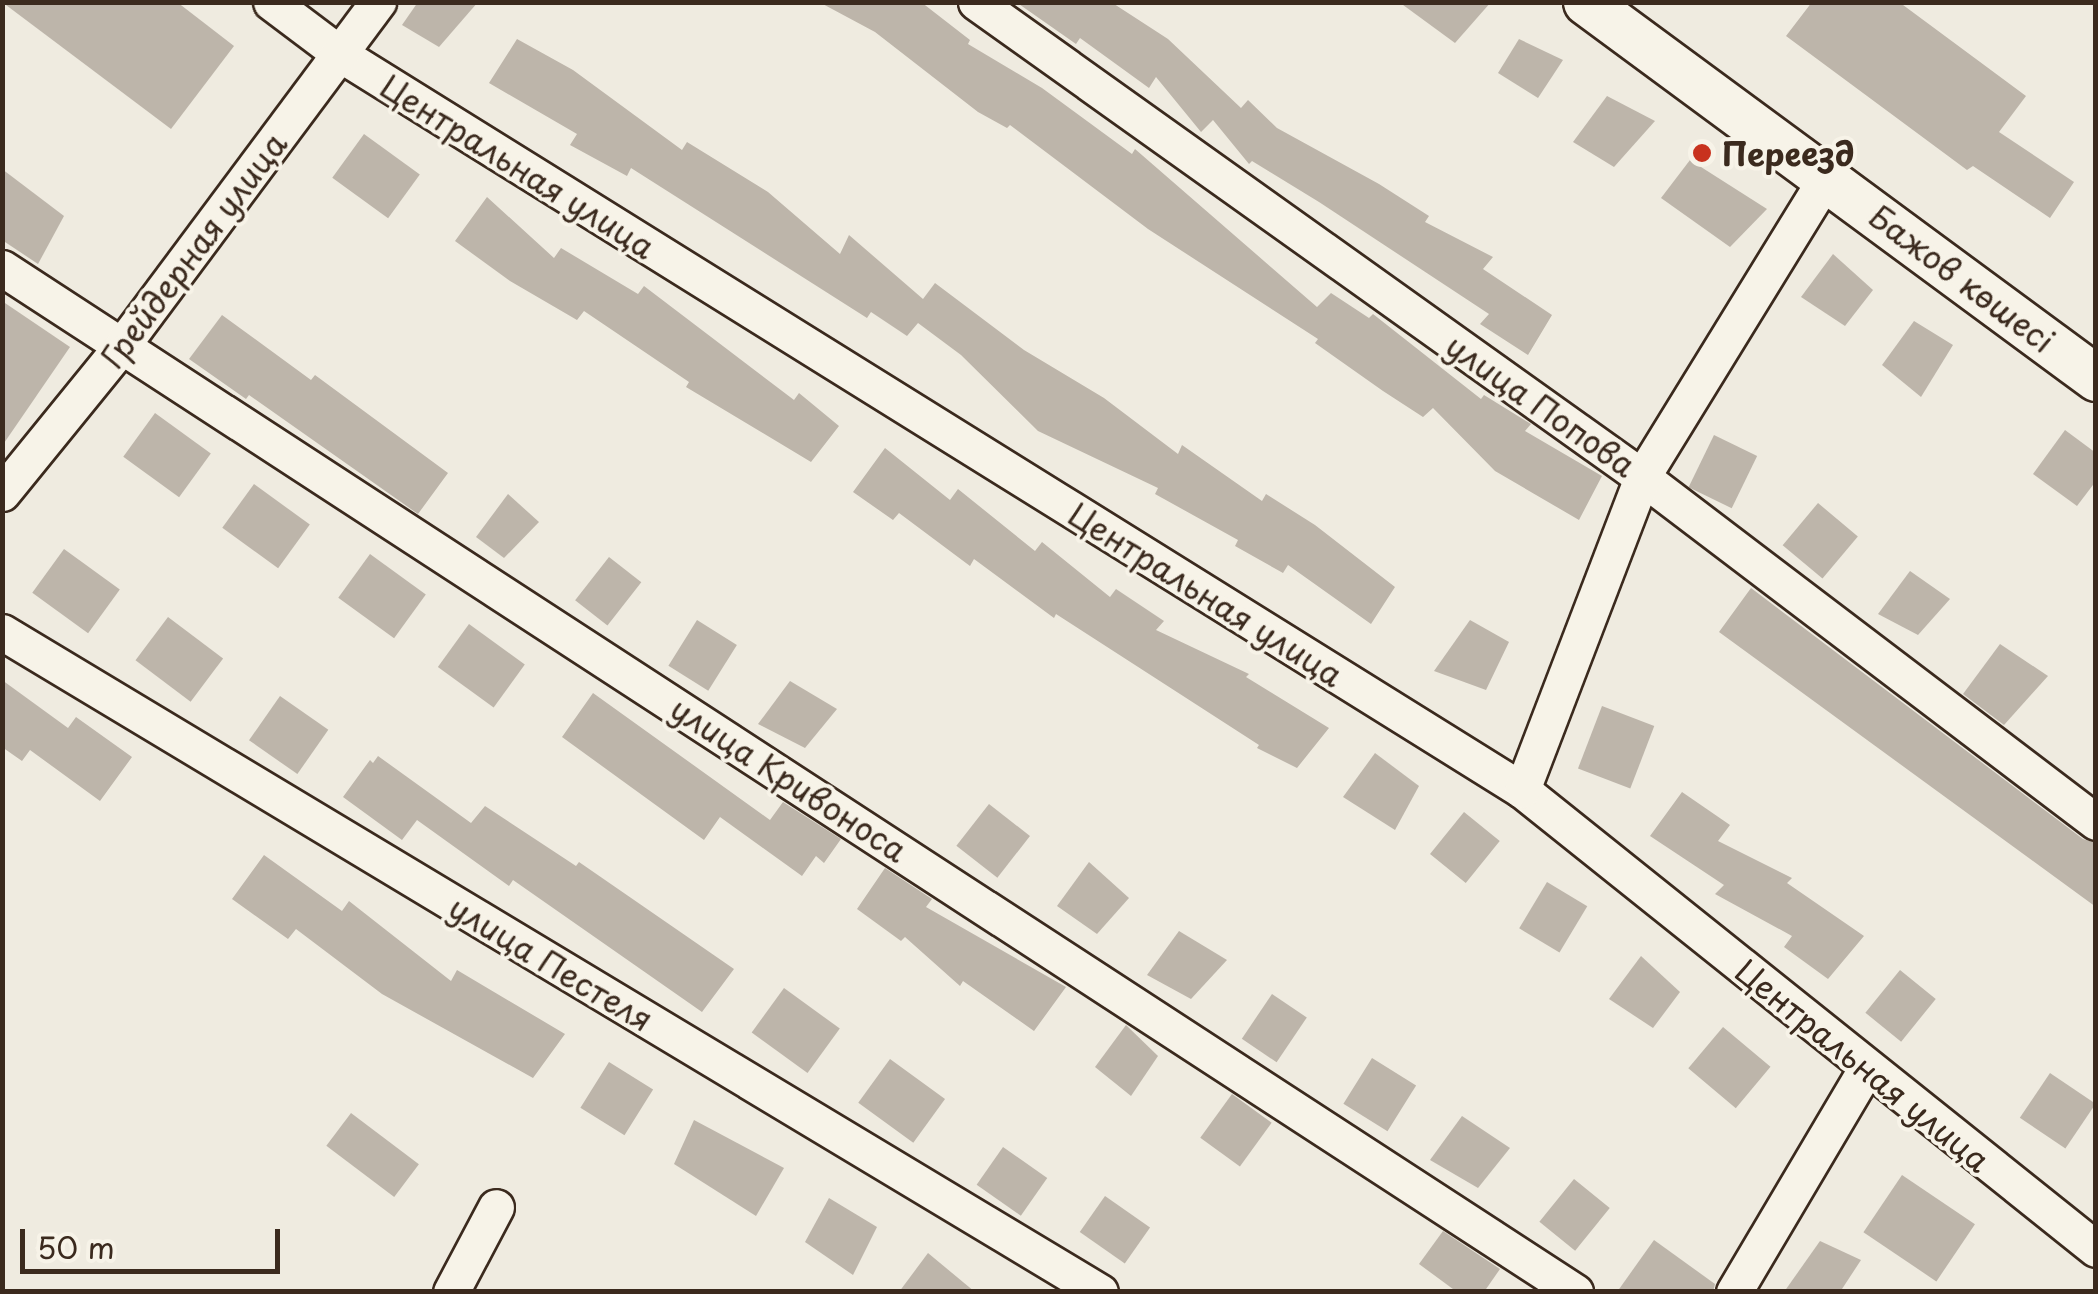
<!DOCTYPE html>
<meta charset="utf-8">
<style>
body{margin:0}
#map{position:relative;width:2098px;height:1294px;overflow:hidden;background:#efebe0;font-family:"Playpen Sans",sans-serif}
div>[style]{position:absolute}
.building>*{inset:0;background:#bdb5aa;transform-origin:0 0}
.roads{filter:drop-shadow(2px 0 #3b2a1e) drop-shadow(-2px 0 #3b2a1e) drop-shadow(0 2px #3b2a1e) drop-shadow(0 -2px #3b2a1e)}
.minor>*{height:35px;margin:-17.5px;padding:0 17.5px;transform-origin:17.5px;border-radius:17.5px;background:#f7f3e8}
.major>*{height:45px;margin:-22.5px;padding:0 22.5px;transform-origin:22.5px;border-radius:22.5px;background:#f7f3e8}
.dots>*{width:28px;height:28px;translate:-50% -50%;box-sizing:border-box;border:5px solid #f7f3e8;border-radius:50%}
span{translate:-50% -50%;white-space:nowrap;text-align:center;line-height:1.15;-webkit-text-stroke:8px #f7f3e8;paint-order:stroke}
.poi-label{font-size:32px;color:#3b2a1e;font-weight:700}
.left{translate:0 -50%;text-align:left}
.street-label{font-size:32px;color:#3b2a1e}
.frame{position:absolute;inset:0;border:5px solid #3b2a1e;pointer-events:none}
.scale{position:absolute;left:20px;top:1229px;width:260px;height:45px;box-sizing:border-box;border:5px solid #3b2a1e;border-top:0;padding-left:12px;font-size:30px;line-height:35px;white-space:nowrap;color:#3b2a1e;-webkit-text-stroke:8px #f7f3e8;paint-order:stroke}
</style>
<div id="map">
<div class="building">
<i style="clip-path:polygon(2px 2px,177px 2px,234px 46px,171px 129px)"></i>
<i style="clip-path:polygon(418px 2px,478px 2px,439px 47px,402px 25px)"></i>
<i style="clip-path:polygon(819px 2px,921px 2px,970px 40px,968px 44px,1042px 88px,1132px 154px,1135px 149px,1317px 307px,1331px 293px,1369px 318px,1373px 314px,1481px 399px,1484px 395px,1531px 424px,1525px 431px,1602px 476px,1579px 520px,1495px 471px,1433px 408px,1423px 417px,1383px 391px,1315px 343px,1318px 339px,1148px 229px,1010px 125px,1007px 128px,978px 112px,875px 32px)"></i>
<i style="clip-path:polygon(1016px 2px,1111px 2px,1168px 39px,1241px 108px,1248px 100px,1277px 128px,1379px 184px,1429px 216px,1425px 222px,1493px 257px,1483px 269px,1552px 315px,1528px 355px,1480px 324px,1489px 314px,1319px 202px,1252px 161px,1249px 164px,1213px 120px,1201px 132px,1156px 77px,1149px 88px,1080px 38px,1076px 44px)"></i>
<i style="clip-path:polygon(1399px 2px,1491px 2px,1455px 43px)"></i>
<i style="clip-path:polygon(1812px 2px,1899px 2px,2026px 96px,1999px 132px,2074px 182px,2050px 218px,1973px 166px,1967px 170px,1786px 36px)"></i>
<i style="clip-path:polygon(517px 39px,573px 70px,682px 150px,687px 142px,768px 192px,840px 254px,849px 235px,923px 299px,935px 283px,1024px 350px,1104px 398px,1178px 454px,1182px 445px,1262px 501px,1266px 494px,1315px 525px,1395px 587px,1371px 624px,1288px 565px,1283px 573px,1235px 546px,1238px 540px,1155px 494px,1158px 488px,1038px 431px,961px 355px,918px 323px,907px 336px,871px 312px,867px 318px,631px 168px,627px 176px,570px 145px,577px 134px,489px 83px)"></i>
<i style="clip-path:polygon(1519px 39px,1563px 60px,1538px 98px,1498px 73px)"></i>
<i style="clip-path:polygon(1607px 96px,1655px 121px,1614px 167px,1573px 142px)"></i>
<i style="left:364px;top:134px;width:69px;height:54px;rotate:36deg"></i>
<i style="clip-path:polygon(1690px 160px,1767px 209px,1730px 247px,1661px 198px)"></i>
<i style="clip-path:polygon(2px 169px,64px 216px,38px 264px,2px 240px)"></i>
<i style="clip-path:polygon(487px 197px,554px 258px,561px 248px,638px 294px,644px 286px,794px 400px,799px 393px,839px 426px,811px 462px,686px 387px,689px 382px,584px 311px,577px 320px,510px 281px,455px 241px)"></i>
<i style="clip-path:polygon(1833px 254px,1873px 290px,1845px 326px,1801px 297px)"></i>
<i style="clip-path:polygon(2px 301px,70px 347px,2px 446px)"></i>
<i style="clip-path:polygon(222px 315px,311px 380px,315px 375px,448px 473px,418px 514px,249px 395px,246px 399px,189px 359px)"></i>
<i style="clip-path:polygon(1914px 321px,1953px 345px,1921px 397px,1882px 365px)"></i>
<i style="left:155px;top:413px;width:69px;height:54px;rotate:36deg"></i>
<i style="clip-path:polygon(2065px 430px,2096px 453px,2096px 481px,2077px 506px,2033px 474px)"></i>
<i style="left:1714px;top:435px;width:48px;height:58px;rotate:26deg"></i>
<i style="clip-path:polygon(885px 448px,950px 500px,958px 489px,1035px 551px,1042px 542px,1110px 597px,1116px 589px,1164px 621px,1156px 630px,1249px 674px,1246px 677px,1329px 728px,1297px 768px,1257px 748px,1259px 745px,1056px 614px,1054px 618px,974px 559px,970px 566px,899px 513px,893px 520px,853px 492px)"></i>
<i style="left:254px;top:484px;width:69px;height:54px;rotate:36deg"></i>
<i style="clip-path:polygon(508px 494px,539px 522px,504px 558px,476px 537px)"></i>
<i style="left:1818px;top:503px;width:52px;height:55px;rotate:40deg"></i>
<i style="left:64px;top:549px;width:69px;height:54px;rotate:36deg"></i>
<i style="left:370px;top:554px;width:69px;height:54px;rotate:36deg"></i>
<i style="left:609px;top:557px;width:41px;height:55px;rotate:38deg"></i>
<i style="clip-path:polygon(1910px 571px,1950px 599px,1918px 635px,1878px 614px)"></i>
<i style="clip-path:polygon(1751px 588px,2083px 839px,2096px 843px,2096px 907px,1719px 632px)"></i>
<i style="left:168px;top:617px;width:69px;height:54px;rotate:37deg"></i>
<i style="left:697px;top:620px;width:47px;height:54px;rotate:32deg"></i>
<i style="clip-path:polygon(1470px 620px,1509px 642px,1486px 690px,1434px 671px)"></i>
<i style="left:469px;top:624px;width:69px;height:53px;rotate:36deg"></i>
<i style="clip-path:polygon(2000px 644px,2048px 676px,2004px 725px,1963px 694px)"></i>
<i style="clip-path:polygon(2px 680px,68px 728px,76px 717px,132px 757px,100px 801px,30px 750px,22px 761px,2px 747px)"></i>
<i style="clip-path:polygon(790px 681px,837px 709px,805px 748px,758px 724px)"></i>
<i style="clip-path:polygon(593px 693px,770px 820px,783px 802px,841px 839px,824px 863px,816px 856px,802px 876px,720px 817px,704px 840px,562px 737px)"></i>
<i style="left:280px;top:696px;width:59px;height:54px;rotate:35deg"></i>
<i style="left:1602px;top:706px;width:56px;height:67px;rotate:21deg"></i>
<i style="clip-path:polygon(1375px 753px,1419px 786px,1395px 830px,1343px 797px)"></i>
<i style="clip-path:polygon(378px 756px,471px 823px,485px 806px,576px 866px,579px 862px,734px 969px,702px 1012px,513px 880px,509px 886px,417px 820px,402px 840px,343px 797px,370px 760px,373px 763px)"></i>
<i style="clip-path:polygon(1682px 792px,1730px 825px,1718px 841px,1792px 878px,1787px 883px,1864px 936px,1828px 979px,1784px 947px,1792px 936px,1715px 894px,1724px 885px,1650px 836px)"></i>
<i style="left:989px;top:804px;width:52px;height:53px;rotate:38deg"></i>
<i style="left:1464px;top:812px;width:46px;height:54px;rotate:39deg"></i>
<i style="clip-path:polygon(264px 855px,342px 911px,349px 901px,451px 981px,457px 970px,565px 1034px,533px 1078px,382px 994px,296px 929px,288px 939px,232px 899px)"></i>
<i style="clip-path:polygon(1089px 862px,1129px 898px,1097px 934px,1057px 906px)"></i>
<i style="clip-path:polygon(885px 868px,932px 899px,926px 907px,1066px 987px,1034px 1031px,963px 981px,960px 986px,905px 937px,901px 941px,857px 909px)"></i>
<i style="left:1547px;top:882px;width:47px;height:54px;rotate:31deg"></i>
<i style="clip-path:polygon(1179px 931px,1227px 960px,1191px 999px,1147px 975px)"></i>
<i style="clip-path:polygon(1641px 956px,1680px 992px,1653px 1028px,1609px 999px)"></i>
<i style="left:1900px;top:970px;width:46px;height:55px;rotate:39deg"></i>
<i style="left:784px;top:988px;width:69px;height:55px;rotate:36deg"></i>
<i style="left:1272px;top:994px;width:42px;height:54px;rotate:34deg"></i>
<i style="clip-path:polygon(1126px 1025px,1158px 1056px,1131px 1096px,1095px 1067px)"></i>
<i style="left:1723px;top:1027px;width:62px;height:54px;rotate:40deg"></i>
<i style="left:1372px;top:1058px;width:52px;height:54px;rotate:32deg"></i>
<i style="left:890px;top:1059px;width:68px;height:54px;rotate:36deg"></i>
<i style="left:609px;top:1062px;width:52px;height:54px;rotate:32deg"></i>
<i style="left:2050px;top:1073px;width:55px;height:54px;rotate:34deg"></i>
<i style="left:1232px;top:1094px;width:49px;height:54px;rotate:36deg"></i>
<i style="left:351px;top:1113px;width:85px;height:41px;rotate:37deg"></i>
<i style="clip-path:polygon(1462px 1116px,1510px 1148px,1478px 1188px,1430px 1160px)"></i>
<i style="clip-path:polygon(694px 1120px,784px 1168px,756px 1216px,674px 1164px)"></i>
<i style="left:1003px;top:1147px;width:54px;height:46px;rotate:35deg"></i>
<i style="left:1902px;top:1175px;width:88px;height:69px;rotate:34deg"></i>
<i style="left:1574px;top:1179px;width:46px;height:55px;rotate:39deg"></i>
<i style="left:1105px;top:1196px;width:55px;height:44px;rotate:35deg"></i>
<i style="clip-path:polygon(829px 1198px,877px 1227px,853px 1275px,805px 1242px)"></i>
<i style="clip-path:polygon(1443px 1231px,1500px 1269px,1484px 1292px,1457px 1292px,1419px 1264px)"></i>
<i style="clip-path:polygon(1654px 1240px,1715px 1284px,1713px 1292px,1617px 1292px)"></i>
<i style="clip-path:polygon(1820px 1241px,1861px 1260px,1840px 1292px,1784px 1292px)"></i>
<i style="clip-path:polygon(928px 1253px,975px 1292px,899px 1292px)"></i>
</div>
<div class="roads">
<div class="minor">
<i style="left:271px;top:2px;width:86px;rotate:37deg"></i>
<i style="left:340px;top:54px;width:1392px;rotate:31.91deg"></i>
<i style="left:1522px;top:790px;width:735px;rotate:38.65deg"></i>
<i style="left:976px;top:2px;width:818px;rotate:35.5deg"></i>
<i style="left:1642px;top:477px;width:570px;rotate:37.23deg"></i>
<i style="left:2px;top:268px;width:1877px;rotate:33.06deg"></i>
<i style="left:2px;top:493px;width:192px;rotate:-50.9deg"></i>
<i style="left:123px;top:344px;width:427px;rotate:-53.3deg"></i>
<i style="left:2px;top:632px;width:1281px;rotate:31.01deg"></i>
<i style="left:1522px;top:790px;width:335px;rotate:-69deg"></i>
<i style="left:1642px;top:477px;width:353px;rotate:-58.4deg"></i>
<i style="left:451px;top:1292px;width:96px;rotate:-62.1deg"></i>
<i style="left:1734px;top:1292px;width:259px;rotate:-59.4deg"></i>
</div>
<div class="major">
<i style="left:1586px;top:2px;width:634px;rotate:36.4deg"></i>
</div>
</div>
<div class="dots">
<i style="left:1702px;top:153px;background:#c8321e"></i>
</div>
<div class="poi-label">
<span class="left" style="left:1722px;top:153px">Переезд</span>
</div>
<div class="street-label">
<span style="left:518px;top:166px;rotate:32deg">Центральная улица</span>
<span style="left:193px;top:250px;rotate:-53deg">Грейдерная улица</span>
<span style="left:1962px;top:278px;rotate:37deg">Бажов көшесі</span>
<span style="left:1541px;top:405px;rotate:35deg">улица Попова</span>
<span style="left:1206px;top:594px;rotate:32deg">Центральная улица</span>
<span style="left:789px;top:779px;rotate:33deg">улица Кривоноса</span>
<span style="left:551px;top:963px;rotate:31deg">улица Пестеля</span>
<span style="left:1863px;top:1065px;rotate:39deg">Центральная улица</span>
</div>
<div class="frame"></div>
<div class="scale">50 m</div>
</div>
